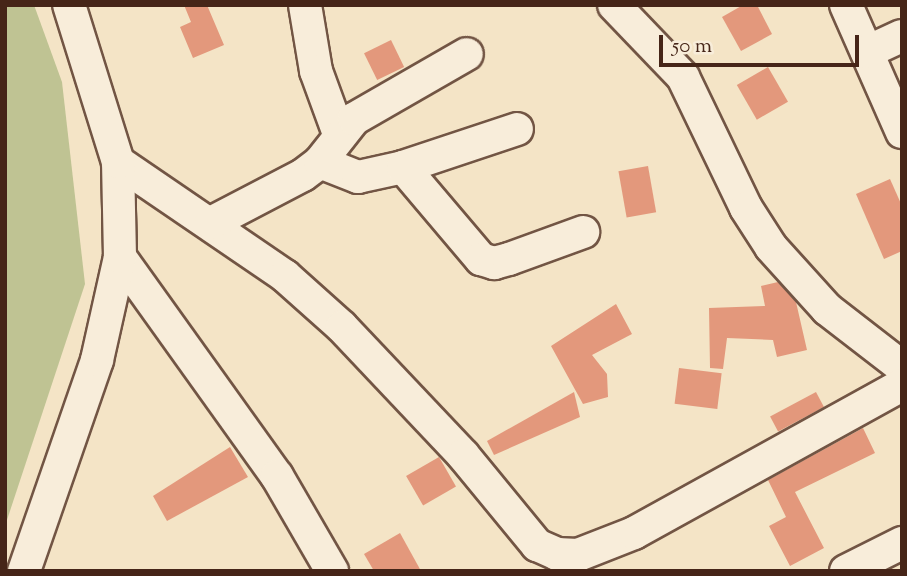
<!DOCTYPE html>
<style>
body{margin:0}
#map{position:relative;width:907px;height:576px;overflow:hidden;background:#f4e4c6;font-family:"Sorts Mill Goudy",serif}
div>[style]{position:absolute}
.green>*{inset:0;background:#bfc393}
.building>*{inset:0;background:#e3987c;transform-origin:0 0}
.roads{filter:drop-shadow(2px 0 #725544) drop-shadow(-2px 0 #725544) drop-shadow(0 2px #725544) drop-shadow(0 -2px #725544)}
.minor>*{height:32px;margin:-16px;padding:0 16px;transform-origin:16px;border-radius:16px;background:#f8edda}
span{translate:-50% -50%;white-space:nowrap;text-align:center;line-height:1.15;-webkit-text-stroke:6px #f8edda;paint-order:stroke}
.frame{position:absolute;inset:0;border:7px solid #462518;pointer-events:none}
.scale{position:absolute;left:659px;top:35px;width:200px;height:32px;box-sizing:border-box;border:4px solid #462518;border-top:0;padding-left:9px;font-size:21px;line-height:24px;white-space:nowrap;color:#462518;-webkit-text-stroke:5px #f8edda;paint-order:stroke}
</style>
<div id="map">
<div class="green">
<i style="clip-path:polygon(5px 5px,34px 5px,62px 82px,85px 284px,5px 526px)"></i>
</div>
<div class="building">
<i style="clip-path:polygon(184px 5px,207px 5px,224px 45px,193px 58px,180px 27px,191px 22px)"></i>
<i style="clip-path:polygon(743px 5px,757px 5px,772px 34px,741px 51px,722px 17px)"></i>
<i style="left:391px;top:40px;width:30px;height:30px;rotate:64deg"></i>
<i style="left:768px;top:67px;width:40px;height:36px;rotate:60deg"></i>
<i style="left:648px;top:166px;width:47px;height:30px;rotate:80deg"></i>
<i style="clip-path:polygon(890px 179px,902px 206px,902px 251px,884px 259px,856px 194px)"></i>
<i style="clip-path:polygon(778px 282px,796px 302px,807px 350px,777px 357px,773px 340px,727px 338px,723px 369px,710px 368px,709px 308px,765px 306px,761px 286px)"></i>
<i style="clip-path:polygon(616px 304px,632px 334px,592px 355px,607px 374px,608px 397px,583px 404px,551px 346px)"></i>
<i style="left:679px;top:368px;width:43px;height:36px;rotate:7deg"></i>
<i style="clip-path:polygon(574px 392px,580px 417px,494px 455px,487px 441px)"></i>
<i style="left:816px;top:392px;width:17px;height:52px;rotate:62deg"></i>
<i style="clip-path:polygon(863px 428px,875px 453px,795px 492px,824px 548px,790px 566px,769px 526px,786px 517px,768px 480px)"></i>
<i style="clip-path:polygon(230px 447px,248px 477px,167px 521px,153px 496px)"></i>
<i style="left:439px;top:457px;width:34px;height:38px;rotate:60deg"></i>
<i style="clip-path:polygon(400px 533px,421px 571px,374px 571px,364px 554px)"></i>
</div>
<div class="roads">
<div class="minor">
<i style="left:305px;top:5px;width:67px;rotate:80.5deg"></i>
<i style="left:316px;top:71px;width:67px;rotate:69.9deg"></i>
<i style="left:614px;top:5px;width:100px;rotate:46.2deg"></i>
<i style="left:683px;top:77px;width:145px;rotate:64.3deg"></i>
<i style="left:746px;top:208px;width:46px;rotate:57.3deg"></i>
<i style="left:771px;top:247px;width:84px;rotate:47.9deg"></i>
<i style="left:827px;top:309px;width:95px;rotate:37.7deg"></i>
<i style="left:846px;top:5px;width:139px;rotate:66.2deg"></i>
<i style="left:867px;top:52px;width:38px;rotate:-25deg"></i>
<i style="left:118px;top:162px;width:202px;rotate:34.3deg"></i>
<i style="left:285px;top:276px;width:76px;rotate:41.8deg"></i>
<i style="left:342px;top:327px;width:176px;rotate:46.6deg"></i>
<i style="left:463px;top:455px;width:117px;rotate:50.6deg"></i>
<i style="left:537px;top:545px;width:22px;rotate:24deg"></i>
<i style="left:557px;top:554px;width:21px;rotate:3deg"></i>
<i style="left:578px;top:555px;width:60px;rotate:-21.4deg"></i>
<i style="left:634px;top:533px;width:306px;rotate:-28.9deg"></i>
<i style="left:320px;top:162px;width:41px;rotate:21.5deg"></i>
<i style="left:358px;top:177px;width:46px;rotate:-12.5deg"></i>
<i style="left:403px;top:167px;width:120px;rotate:-18.4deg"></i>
<i style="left:403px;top:167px;width:121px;rotate:49.7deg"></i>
<i style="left:481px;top:259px;width:14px;rotate:17deg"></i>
<i style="left:494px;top:263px;width:16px;rotate:-15deg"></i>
<i style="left:509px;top:259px;width:79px;rotate:-20deg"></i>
<i style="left:211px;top:223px;width:104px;rotate:-27.6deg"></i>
<i style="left:303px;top:175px;width:21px;rotate:-37deg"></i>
<i style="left:320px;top:162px;width:55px;rotate:-51.7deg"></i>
<i style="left:354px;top:119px;width:130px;rotate:-29.9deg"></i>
<i style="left:120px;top:257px;width:269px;rotate:54.4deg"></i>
<i style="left:277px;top:476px;width:110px;rotate:59.9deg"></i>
<i style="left:24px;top:571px;width:223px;rotate:-70.9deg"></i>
<i style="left:97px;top:360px;width:106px;rotate:-77.4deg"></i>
<i style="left:120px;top:257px;width:95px;rotate:-91.2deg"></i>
<i style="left:118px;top:162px;width:164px;rotate:-107.3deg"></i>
<i style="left:846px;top:571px;width:63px;rotate:-26.6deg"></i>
</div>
</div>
<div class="frame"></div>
<div class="scale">50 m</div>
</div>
